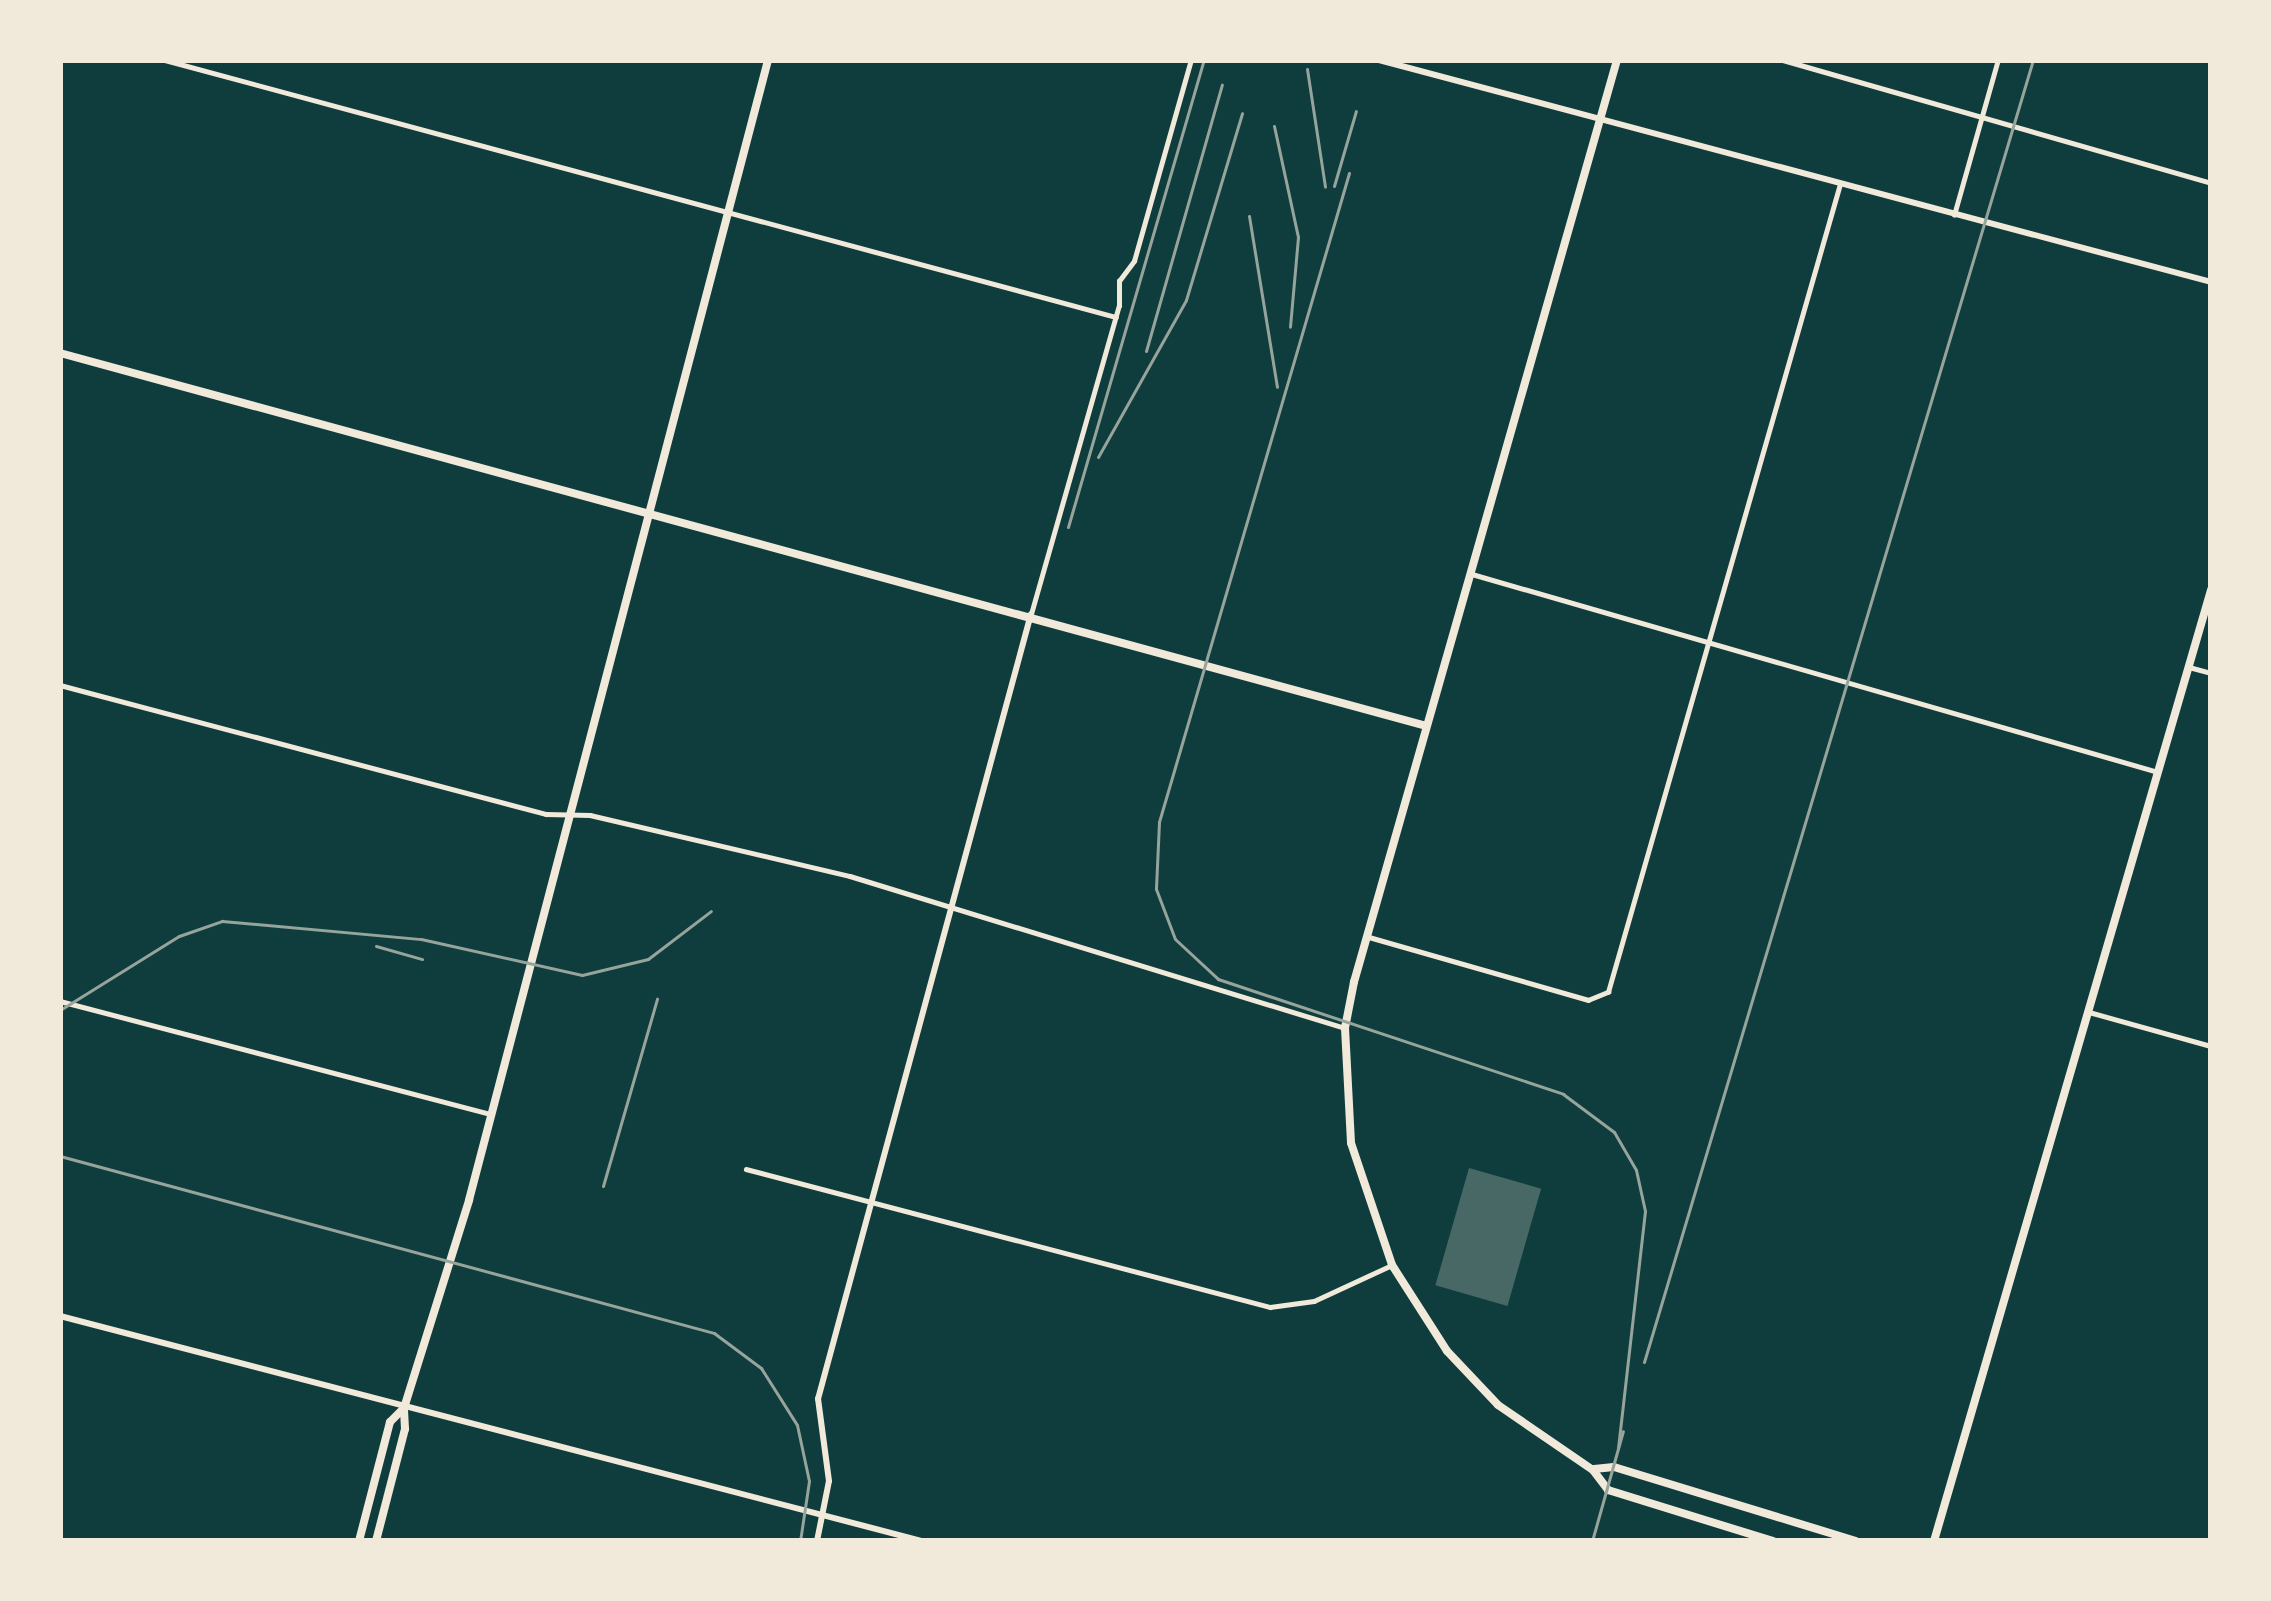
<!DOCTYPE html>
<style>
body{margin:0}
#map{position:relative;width:2271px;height:1601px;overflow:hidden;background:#0f3d3e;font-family:Lato,sans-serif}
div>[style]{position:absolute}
.building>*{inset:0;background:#486865;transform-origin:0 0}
.minor>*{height:4.5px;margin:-2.25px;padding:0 2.25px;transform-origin:2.25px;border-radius:2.25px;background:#f1e9da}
.tertiary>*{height:6px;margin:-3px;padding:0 3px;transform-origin:3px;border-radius:3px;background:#f1e9da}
.secondary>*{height:8px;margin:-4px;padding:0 4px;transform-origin:4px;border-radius:4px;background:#f1e9da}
.primary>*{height:8px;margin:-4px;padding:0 4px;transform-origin:4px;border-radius:4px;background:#f1e9da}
.rail>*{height:3px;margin:-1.5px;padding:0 1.5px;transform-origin:1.5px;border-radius:1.5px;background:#97a49c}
span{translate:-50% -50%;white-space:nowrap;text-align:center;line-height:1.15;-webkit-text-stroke:9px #f1e9da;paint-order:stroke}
.frame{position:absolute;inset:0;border:63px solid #f1e9da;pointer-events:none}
</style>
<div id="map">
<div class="building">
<i style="left:1469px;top:1168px;width:75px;height:122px;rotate:16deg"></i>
</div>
<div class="minor">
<i style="left:165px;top:60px;width:985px;rotate:15.12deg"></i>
<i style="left:1783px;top:60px;width:445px;rotate:16deg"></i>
<i style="left:1954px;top:215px;width:161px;rotate:-74.2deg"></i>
<i style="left:1472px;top:574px;width:714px;rotate:16.1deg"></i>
<i style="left:1031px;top:614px;width:320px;rotate:-74.1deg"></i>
<i style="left:1119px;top:306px;width:25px;rotate:-90deg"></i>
<i style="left:1119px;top:281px;width:25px;rotate:-53deg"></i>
<i style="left:1134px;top:261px;width:209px;rotate:-74.2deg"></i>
<i style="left:2189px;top:667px;width:23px;rotate:15deg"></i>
<i style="left:60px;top:685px;width:503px;rotate:14.87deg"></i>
<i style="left:546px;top:814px;width:44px;rotate:1.3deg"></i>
<i style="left:590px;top:815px;width:267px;rotate:13.2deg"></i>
<i style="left:850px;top:876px;width:518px;rotate:17.07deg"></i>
<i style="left:1369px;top:937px;width:228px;rotate:16deg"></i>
<i style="left:1588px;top:1000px;width:22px;rotate:-22deg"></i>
<i style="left:1608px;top:992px;width:841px;rotate:-73.98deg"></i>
<i style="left:60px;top:1001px;width:446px;rotate:14.7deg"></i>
<i style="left:2089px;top:1012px;width:127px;rotate:15.6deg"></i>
<i style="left:746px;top:1169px;width:542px;rotate:14.75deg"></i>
<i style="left:1270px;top:1307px;width:44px;rotate:-7.8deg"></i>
<i style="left:1314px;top:1301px;width:86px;rotate:-24.8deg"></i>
</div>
<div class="tertiary">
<i style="left:1379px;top:60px;width:861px;rotate:14.94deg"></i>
<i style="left:60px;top:1316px;width:891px;rotate:14.63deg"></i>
<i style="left:817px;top:1541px;width:61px;rotate:-78.7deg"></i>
<i style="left:829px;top:1481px;width:83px;rotate:-97.6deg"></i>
<i style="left:818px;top:1399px;width:813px;rotate:-74.82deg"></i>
</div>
<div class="secondary">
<i style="left:60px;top:353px;width:1416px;rotate:15.27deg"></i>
<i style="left:359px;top:1541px;width:123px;rotate:-75.4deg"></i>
<i style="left:390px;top:1422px;width:18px;rotate:-45deg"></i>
<i style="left:376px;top:1541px;width:116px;rotate:-75.5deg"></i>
<i style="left:405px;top:1429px;width:21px;rotate:-93deg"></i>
<i style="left:404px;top:1408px;width:218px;rotate:-72.6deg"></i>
<i style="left:469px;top:1200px;width:1179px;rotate:-75.3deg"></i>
<i style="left:1934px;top:1541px;width:991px;rotate:-73.76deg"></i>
</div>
<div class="primary">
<i style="left:1617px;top:60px;width:959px;rotate:105.92deg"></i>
<i style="left:1354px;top:982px;width:47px;rotate:101.1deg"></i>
<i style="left:1345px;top:1028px;width:115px;rotate:87deg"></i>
<i style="left:1351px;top:1143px;width:129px;rotate:71.4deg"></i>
<i style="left:1392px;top:1265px;width:102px;rotate:57.4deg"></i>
<i style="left:1447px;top:1351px;width:74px;rotate:46.6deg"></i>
<i style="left:1498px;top:1405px;width:115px;rotate:34.4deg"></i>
<i style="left:1593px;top:1470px;width:25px;rotate:53deg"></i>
<i style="left:1608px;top:1490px;width:173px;rotate:17.2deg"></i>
<i style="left:1594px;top:1469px;width:20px;rotate:-6deg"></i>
<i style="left:1614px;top:1467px;width:253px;rotate:17deg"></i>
</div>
<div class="rail">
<i style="left:1307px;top:69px;width:119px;rotate:81.3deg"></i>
<i style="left:1274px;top:126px;width:114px;rotate:77.8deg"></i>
<i style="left:1298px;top:237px;width:90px;rotate:95.1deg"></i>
<i style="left:1349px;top:173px;width:676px;rotate:106.32deg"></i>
<i style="left:1159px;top:822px;width:67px;rotate:92.6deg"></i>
<i style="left:1156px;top:889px;width:53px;rotate:69.2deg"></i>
<i style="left:1175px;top:939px;width:59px;rotate:42.9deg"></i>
<i style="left:1218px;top:979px;width:364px;rotate:18.4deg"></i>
<i style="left:1563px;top:1094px;width:64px;rotate:36.7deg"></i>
<i style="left:1614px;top:1132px;width:44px;rotate:59.9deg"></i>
<i style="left:1636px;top:1170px;width:42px;rotate:77.6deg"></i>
<i style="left:1645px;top:1211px;width:239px;rotate:96.5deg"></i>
<i style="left:1334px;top:186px;width:78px;rotate:-73.7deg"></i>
<i style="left:1249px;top:216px;width:173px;rotate:80.7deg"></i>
<i style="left:1146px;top:351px;width:277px;rotate:-74.1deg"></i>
<i style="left:1098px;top:457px;width:180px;rotate:-60.7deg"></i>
<i style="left:1186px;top:300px;width:195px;rotate:-73.3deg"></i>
<i style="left:1068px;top:527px;width:486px;rotate:-73.8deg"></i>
<i style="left:376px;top:946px;width:48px;rotate:15.8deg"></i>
<i style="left:60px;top:1010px;width:140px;rotate:-31.9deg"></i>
<i style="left:179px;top:936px;width:46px;rotate:-19.2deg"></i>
<i style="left:222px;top:921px;width:200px;rotate:5.2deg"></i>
<i style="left:421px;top:939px;width:165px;rotate:12.6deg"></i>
<i style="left:582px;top:975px;width:68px;rotate:-13.6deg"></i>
<i style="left:648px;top:959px;width:79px;rotate:-37.3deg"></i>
<i style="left:60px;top:1156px;width:678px;rotate:15.14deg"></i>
<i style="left:714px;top:1333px;width:59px;rotate:36.7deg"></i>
<i style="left:761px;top:1368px;width:67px;rotate:57.7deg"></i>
<i style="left:797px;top:1425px;width:57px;rotate:77.9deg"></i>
<i style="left:809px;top:1481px;width:61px;rotate:98.5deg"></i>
<i style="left:603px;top:1186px;width:195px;rotate:-73.9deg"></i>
<i style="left:1644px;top:1362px;width:1359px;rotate:-73.37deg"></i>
<i style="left:1592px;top:1541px;width:114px;rotate:-74.3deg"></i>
</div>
<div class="frame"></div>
</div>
